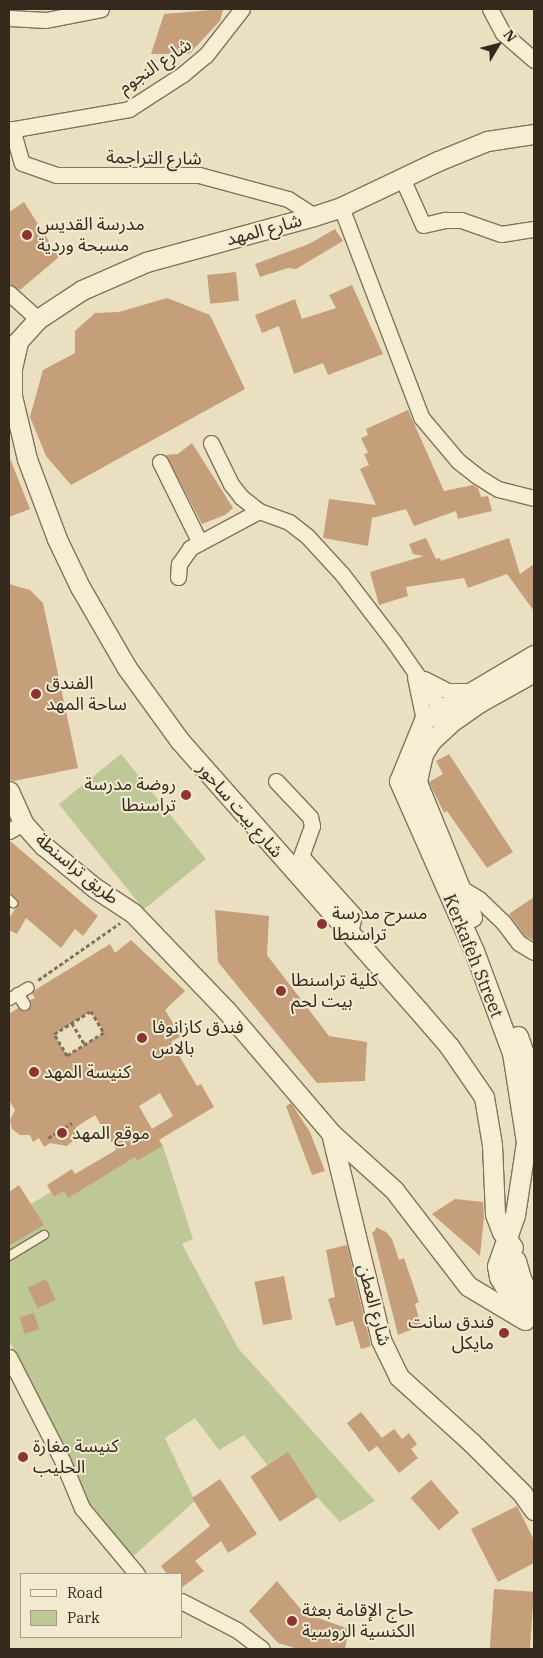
<!DOCTYPE html>
<meta charset="utf-8">
<style>
body{margin:0}
#map{position:relative;width:543px;height:1658px;overflow:hidden;background:#eae0c1;font-family:"IBM Plex Serif","Noto Sans Arabic",serif}
div>[style]{position:absolute}
.green>*{inset:0;background:#bec796;transform-origin:0 0}
.building>*{inset:0;background:#c59e7a;transform-origin:0 0}
.path>*{height:2.5px;margin-top:-1.25px;transform-origin:0;background:repeating-linear-gradient(90deg,#82725a 0 4px,transparent 0 6.5px)}
.roads{filter:drop-shadow(1px 0 #82725a) drop-shadow(-1px 0 #82725a) drop-shadow(0 1px #82725a) drop-shadow(0 -1px #82725a)}
.service>*{height:8px;margin:-4px;padding:0 4px;transform-origin:4px;border-radius:4px;background:#f6eed3}
.pedestrian>*{height:11px;margin:-5.5px;padding:0 5.5px;transform-origin:5.5px;border-radius:5.5px;background:#f6eed3}
.minor>*{height:15px;margin:-7.5px;padding:0 7.5px;transform-origin:7.5px;border-radius:7.5px;background:#f6eed3}
.tertiary>*{height:19px;margin:-9.5px;padding:0 9.5px;transform-origin:9.5px;border-radius:9.5px;background:#f6eed3}
.secondary>*{height:21px;margin:-10.5px;padding:0 10.5px;transform-origin:10.5px;border-radius:10.5px;background:#f6eed3}
.dots>*{width:14px;height:14px;translate:-50% -50%;box-sizing:border-box;border:2px solid #f2ead0;border-radius:50%}
span{translate:-50% -50%;white-space:nowrap;text-align:center;line-height:1.15;-webkit-text-stroke:4px #f2ead0;paint-order:stroke}
.street-label{font-size:18px;color:#33291d}
.poi-label{font-size:18px;color:#33291d}
.left{translate:0 -50%;text-align:left}
.right{translate:-100% -50%;text-align:right}
.frame{position:absolute;inset:0;border:10px solid #33291d;pointer-events:none}
.legend{position:absolute;left:20px;top:1573px;width:162px;height:65px;box-sizing:border-box;background:#f2ead0;border:1px solid #a69d88;margin:0;padding:6px 9px;list-style:none;font-size:15px;color:#33291d}
.legend li{display:flex;align-items:center;gap:10px;height:25px}
.legend b{width:25px;border:1px solid #a69d88}
.north{position:absolute;left:473px;top:20px;width:50px;height:50px;-webkit-text-stroke:4px #f2ead0;paint-order:stroke;rotate:53deg;font-size:14px;font-weight:700;line-height:20px;text-align:center;color:#33291d}
.north::after{content:'';display:block;margin:auto;width:18px;height:22px;background:#33291d;clip-path:polygon(50% 0,100% 100%,50% 72%,0 100%)}
</style>
<div id="map">
<div class="green">
<i style="left:121px;top:754px;width:135px;height:80px;rotate:51deg"></i>
<i style="clip-path:polygon(163px 1146px,193px 1239px,182px 1244px,238px 1348px,375px 1501px,340px 1522px,317px 1497px,288px 1453px,268px 1466px,244px 1435px,219px 1450px,195px 1418px,165px 1438px,195px 1501px,129px 1560px,89px 1508px,9px 1340px,9px 1246px,43px 1225px,31px 1204px,51px 1192px,54px 1197px,64px 1191px,68px 1197px,135px 1157px,137px 1161px)"></i>
</div>
<div class="building">
<i style="clip-path:polygon(223px 9px,220px 21px,189px 54px,151px 54px,164px 14px)"></i>
<i style="clip-path:polygon(24px 202px,59px 257px,20px 290px,9px 284px,9px 212px)"></i>
<i style="clip-path:polygon(335px 229px,343px 241px,296px 269px,288px 268px,260px 277px,255px 264px,309px 244px)"></i>
<i style="left:236px;top:272px;width:29px;height:29px;rotate:84deg"></i>
<i style="clip-path:polygon(352px 285px,383px 354px,328px 375px,323px 363px,294px 374px,279px 326px,262px 333px,255px 315px,295px 299px,302px 319px,336px 308px,329px 295px)"></i>
<i style="clip-path:polygon(167px 298px,210px 315px,245px 389px,71px 485px,46px 456px,30px 417px,43px 370px,75px 353px,75px 331px,95px 313px,119px 312px)"></i>
<i style="clip-path:polygon(408px 410px,444px 491px,473px 485px,478px 488px,481px 497px,488px 496px,492px 511px,458px 519px,456px 511px,414px 526px,406px 509px,372px 518px,368px 546px,323px 538px,329px 499px,376px 505px,360px 469px,369px 465px,364px 454px,368px 453px,361px 438px,368px 435px,366px 429px)"></i>
<i style="clip-path:polygon(192px 443px,233px 508px,225px 515px,202px 524px,166px 455px,178px 454px)"></i>
<i style="clip-path:polygon(9px 456px,30px 509px,9px 517px)"></i>
<i style="clip-path:polygon(426px 538px,436px 559px,440px 558px,441px 561px,509px 538px,520px 574px,534px 564px,534px 611px,507px 574px,468px 588px,464px 578px,406px 587px,408px 596px,379px 605px,370px 572px,424px 556px,413px 554px,409px 544px)"></i>
<i style="clip-path:polygon(9px 584px,30px 590px,43px 603px,78px 768px,14px 781px,10px 780px,9px 773px)"></i>
<i style="clip-path:polygon(449px 754px,513px 852px,487px 868px,447px 811px,444px 813px,429px 782px,443px 774px,436px 761px)"></i>
<i style="clip-path:polygon(9px 840px,98px 916px,83px 936px,75px 929px,61px 948px,26px 918px,17px 934px,9px 930px,9px 919px,18px 904px,17px 899px,9px 892px)"></i>
<i style="clip-path:polygon(534px 897px,534px 939px,533px 940px,525px 936px,509px 914px)"></i>
<i style="clip-path:polygon(215px 910px,269px 916px,267px 955px,329px 1036px,367px 1042px,365px 1081px,317px 1083px,218px 962px)"></i>
<i style="clip-path:polygon(evenodd,131px 940px,185px 991px,165px 1010px,181px 1036px,171px 1042px,197px 1086px,201px 1084px,214px 1107px,159px 1140px,163px 1146px,137px 1161px,135px 1157px,68px 1198px,64px 1191px,54px 1197px,47px 1185px,72px 1169px,75px 1174px,116px 1150px,113px 1145px,118px 1142px,111px 1142px,95px 1115px,76px 1127px,75px 1139px,67px 1146px,50px 1143px,44px 1147px,39px 1138px,33px 1142px,30px 1135px,20px 1135px,12px 1129px,10px 1120px,15px 1110px,9px 1100px,9px 1014px,18px 1008px,24px 1011px,28px 1010px,31px 1004px,30px 1000px,35px 998px,32px 993px,35px 990px,110px 944px,115px 953px,131px 940px,91px 1011px,104px 1033px,67px 1056px,54px 1034px,91px 1011px,131px 940px,160px 1093px,173px 1116px,152px 1129px,139px 1106px,160px 1093px)"></i>
<i style="clip-path:polygon(291px 1103px,310px 1132px,325px 1171px,312px 1175px,286px 1106px)"></i>
<i style="clip-path:polygon(19px 1185px,44px 1225px,9px 1246px,9px 1192px)"></i>
<i style="clip-path:polygon(455px 1199px,483px 1202px,484px 1217px,480px 1256px,432px 1214px)"></i>
<i style="clip-path:polygon(376px 1227px,386px 1232px,392px 1239px,399px 1260px,404px 1258px,419px 1302px,415px 1304px,421px 1326px,398px 1335px,372px 1232px,375px 1231px)"></i>
<i style="clip-path:polygon(347px 1245px,371px 1346px,361px 1349px,353px 1321px,336px 1326px,328px 1299px,335px 1297px,326px 1250px)"></i>
<i style="left:284px;top:1276px;width:44px;height:30px;rotate:79deg"></i>
<i style="left:46px;top:1279px;width:23px;height:20px;rotate:65deg"></i>
<i style="left:34px;top:1313px;width:17px;height:15px;rotate:73deg"></i>
<i style="clip-path:polygon(361px 1412px,382px 1438px,394px 1429px,402px 1439px,409px 1433px,417px 1444px,411px 1449px,418px 1458px,399px 1473px,377px 1446px,369px 1452px,347px 1423px)"></i>
<i style="left:288px;top:1452px;width:54px;height:45px;rotate:57deg"></i>
<i style="clip-path:polygon(220px 1479px,257px 1534px,228px 1553px,221px 1541px,195px 1561px,204px 1571px,181px 1588px,181px 1574px,167px 1574px,161px 1566px,210px 1526px,192px 1498px)"></i>
<i style="left:431px;top:1480px;width:43px;height:27px;rotate:49deg"></i>
<i style="clip-path:polygon(517px 1506px,534px 1540px,534px 1563px,498px 1582px,471px 1529px)"></i>
<i style="clip-path:polygon(277px 1581px,304px 1613px,349px 1629px,345px 1649px,298px 1649px,278px 1643px,249px 1611px)"></i>
<i style="left:494px;top:1589px;width:40px;height:60px;rotate:4deg"></i>
</div>
<div class="path">
<i style="left:38px;top:980px;width:100px;rotate:-34.8deg"></i>
<i style="left:91px;top:1011px;width:26px;rotate:59deg"></i>
<i style="left:104px;top:1033px;width:44px;rotate:148.1deg"></i>
<i style="left:67px;top:1056px;width:26px;rotate:-121deg"></i>
<i style="left:54px;top:1034px;width:44px;rotate:-31.9deg"></i>
<i style="left:72px;top:1023px;width:26px;rotate:59deg"></i>
<i style="left:48px;top:1138px;width:28px;rotate:-32deg"></i>
</div>
<div class="roads">
<div class="service">
<i style="left:9px;top:899px;width:6px;rotate:45deg"></i>
<i style="left:9px;top:1256px;width:41px;rotate:-31deg"></i>
</div>
<div class="pedestrian">
<i style="left:17px;top:993px;width:13px;rotate:58deg"></i>
<i style="left:9px;top:999px;width:22px;rotate:-32deg"></i>
</div>
<div class="minor">
<i style="left:490px;top:9px;width:27px;rotate:62deg"></i>
<i style="left:503px;top:33px;width:41px;rotate:41.1deg"></i>
<i style="left:9px;top:18px;width:37px;rotate:3deg"></i>
<i style="left:46px;top:20px;width:56px;rotate:-11.3deg"></i>
<i style="left:12px;top:129px;width:35px;rotate:74deg"></i>
<i style="left:22px;top:163px;width:37px;rotate:19deg"></i>
<i style="left:57px;top:175px;width:142px"></i>
<i style="left:199px;top:175px;width:92px;rotate:15.1deg"></i>
<i style="left:288px;top:199px;width:31px;rotate:33deg"></i>
<i style="left:9px;top:130px;width:122px;rotate:-9.9deg"></i>
<i style="left:129px;top:109px;width:64px;rotate:-32.9deg"></i>
<i style="left:183px;top:74px;width:30px;rotate:-40deg"></i>
<i style="left:206px;top:55px;width:58px;rotate:-52deg"></i>
<i style="left:402px;top:178px;width:51px;rotate:65.9deg"></i>
<i style="left:423px;top:225px;width:23px;rotate:-13deg"></i>
<i style="left:445px;top:220px;width:16px"></i>
<i style="left:461px;top:220px;width:42px;rotate:19.3deg"></i>
<i style="left:501px;top:234px;width:33px;rotate:-9deg"></i>
<i style="left:341px;top:207px;width:225px;rotate:69.1deg"></i>
<i style="left:421px;top:417px;width:57px;rotate:49.9deg"></i>
<i style="left:458px;top:461px;width:24px;rotate:38deg"></i>
<i style="left:477px;top:476px;width:25px;rotate:32deg"></i>
<i style="left:498px;top:489px;width:37px;rotate:14deg"></i>
<i style="left:9px;top:293px;width:39px;rotate:42deg"></i>
<i style="left:211px;top:443px;width:46px;rotate:64deg"></i>
<i style="left:231px;top:484px;width:16px;rotate:52deg"></i>
<i style="left:241px;top:497px;width:23px;rotate:38deg"></i>
<i style="left:259px;top:511px;width:32px;rotate:20deg"></i>
<i style="left:289px;top:522px;width:23px;rotate:38deg"></i>
<i style="left:307px;top:536px;width:52px;rotate:47.4deg"></i>
<i style="left:342px;top:574px;width:86px;rotate:52.6deg"></i>
<i style="left:394px;top:642px;width:94px;rotate:55deg"></i>
<i style="left:160px;top:462px;width:90px;rotate:63.7deg"></i>
<i style="left:178px;top:577px;width:13px;rotate:-86deg"></i>
<i style="left:179px;top:564px;width:19px;rotate:-55deg"></i>
<i style="left:190px;top:548px;width:78px;rotate:-28.2deg"></i>
<i style="left:415px;top:677px;width:44px;rotate:78.2deg"></i>
<i style="left:424px;top:679px;width:27px;rotate:27deg"></i>
<i style="left:448px;top:691px;width:24px"></i>
<i style="left:276px;top:781px;width:50px;rotate:46.6deg"></i>
<i style="left:310px;top:817px;width:9px;rotate:77deg"></i>
<i style="left:312px;top:826px;width:32px;rotate:110deg"></i>
<i style="left:301px;top:856px;width:79px;rotate:48.1deg"></i>
<i style="left:354px;top:915px;width:18px;rotate:103deg"></i>
<i style="left:9px;top:831px;width:16px;rotate:-30deg"></i>
<i style="left:456px;top:890px;width:5px;rotate:-22deg"></i>
<i style="left:461px;top:888px;width:21px;rotate:31deg"></i>
<i style="left:479px;top:899px;width:33px;rotate:44deg"></i>
<i style="left:503px;top:922px;width:26px;rotate:53deg"></i>
<i style="left:519px;top:943px;width:17px;rotate:31deg"></i>
<i style="left:9px;top:1357px;width:116px;rotate:62.8deg"></i>
<i style="left:62px;top:1460px;width:52px;rotate:67.4deg"></i>
<i style="left:82px;top:1508px;width:86px;rotate:50.2deg"></i>
<i style="left:181px;top:1601px;width:63px;rotate:27.4deg"></i>
<i style="left:237px;top:1630px;width:31px;rotate:37deg"></i>
</div>
<div class="tertiary">
<i style="left:18px;top:342px;width:28px;rotate:103deg"></i>
<i style="left:12px;top:369px;width:27px;rotate:90deg"></i>
<i style="left:12px;top:396px;width:65px;rotate:76.6deg"></i>
<i style="left:27px;top:459px;width:85px;rotate:69.4deg"></i>
<i style="left:57px;top:539px;width:53px;rotate:64.4deg"></i>
<i style="left:80px;top:587px;width:94px;rotate:59.9deg"></i>
<i style="left:127px;top:668px;width:90px;rotate:54deg"></i>
<i style="left:180px;top:741px;width:359px;rotate:48.5deg"></i>
<i style="left:418px;top:1010px;width:48px;rotate:49.3deg"></i>
<i style="left:449px;top:1046px;width:62px;rotate:55.5deg"></i>
<i style="left:484px;top:1097px;width:49px;rotate:80.5deg"></i>
<i style="left:492px;top:1145px;width:69px;rotate:87.5deg"></i>
<i style="left:495px;top:1214px;width:19px;rotate:69deg"></i>
<i style="left:502px;top:1232px;width:19px;rotate:55deg"></i>
<i style="left:10px;top:350px;width:42px;rotate:-47.9deg"></i>
<i style="left:38px;top:319px;width:53px;rotate:-33.4deg"></i>
<i style="left:82px;top:290px;width:70px;rotate:-23.6deg"></i>
<i style="left:146px;top:262px;width:174px;rotate:-15.3deg"></i>
<i style="left:314px;top:216px;width:28px;rotate:-18deg"></i>
<i style="left:341px;top:207px;width:107px;rotate:-25.4deg"></i>
<i style="left:438px;top:161px;width:53px;rotate:-22.2deg"></i>
<i style="left:487px;top:141px;width:48px;rotate:-8.5deg"></i>
<i style="left:9px;top:791px;width:35px;rotate:66deg"></i>
<i style="left:23px;top:823px;width:31px;rotate:48deg"></i>
<i style="left:44px;top:846px;width:66px;rotate:39.5deg"></i>
<i style="left:95px;top:888px;width:45px;rotate:33.3deg"></i>
<i style="left:133px;top:913px;width:134px;rotate:46.2deg"></i>
<i style="left:226px;top:1010px;width:162px;rotate:49.5deg"></i>
<i style="left:331px;top:1133px;width:85px;rotate:42.1deg"></i>
<i style="left:394px;top:1190px;width:121px;rotate:52.4deg"></i>
<i style="left:468px;top:1286px;width:64px;rotate:31deg"></i>
<i style="left:472px;top:917px;width:146px;rotate:-112.2deg"></i>
<i style="left:417px;top:782px;width:15px;rotate:-79deg"></i>
<i style="left:420px;top:767px;width:13px;rotate:-77deg"></i>
<i style="left:423px;top:754px;width:15px;rotate:-58deg"></i>
<i style="left:431px;top:741px;width:26px;rotate:-43deg"></i>
<i style="left:450px;top:723px;width:37px;rotate:-35deg"></i>
<i style="left:480px;top:702px;width:62px;rotate:-29.1deg"></i>
<i style="left:518px;top:1036px;width:31px;rotate:71deg"></i>
<i style="left:528px;top:1065px;width:56px;rotate:83.9deg"></i>
<i style="left:331px;top:1133px;width:213px;rotate:76.4deg"></i>
<i style="left:381px;top:1340px;width:41px;rotate:64.1deg"></i>
<i style="left:399px;top:1377px;width:98px;rotate:42.1deg"></i>
<i style="left:472px;top:1443px;width:71px;rotate:45deg"></i>
<i style="left:522px;top:1493px;width:21px;rotate:55deg"></i>
<i style="left:525px;top:1320px;width:50px;rotate:-121.2deg"></i>
<i style="left:499px;top:1277px;width:11px;rotate:-100deg"></i>
<i style="left:497px;top:1266px;width:54px;rotate:-70.6deg"></i>
<i style="left:515px;top:1215px;width:74px;rotate:-81.4deg"></i>
<i style="left:526px;top:1142px;width:90px;rotate:-98.9deg"></i>
<i style="left:512px;top:1053px;width:109px;rotate:-110.4deg"></i>
<i style="left:474px;top:951px;width:186px;rotate:-113.8deg"></i>
<i style="left:399px;top:781px;width:66px;rotate:-67.7deg"></i>
<i style="left:424px;top:720px;width:128px;rotate:-30.6deg"></i>
</div>
<div class="secondary">
<i style="left:515px;top:1261px;width:19px;rotate:74deg"></i>
<i style="left:520px;top:1279px;width:29px;rotate:61deg"></i>
</div>
</div>
<div class="dots">
<i style="left:27px;top:235px;background:#8c342f"></i>
<i style="left:36px;top:694px;background:#8c342f"></i>
<i style="left:186px;top:795px;background:#8c342f"></i>
<i style="left:322px;top:924px;background:#8c342f"></i>
<i style="left:281px;top:991px;background:#8c342f"></i>
<i style="left:142px;top:1038px;background:#8c342f"></i>
<i style="left:34px;top:1072px;background:#8c342f"></i>
<i style="left:62px;top:1133px;background:#8c342f"></i>
<i style="left:504px;top:1333px;background:#8c342f"></i>
<i style="left:23px;top:1457px;background:#8c342f"></i>
<i style="left:292px;top:1621px;background:#8c342f"></i>
</div>
<div class="street-label">
<span style="left:155px;top:66px;rotate:-34deg">شارع النجوم</span>
<span style="left:154px;top:158px;rotate:1deg">شارع التراجمة</span>
<span style="left:264px;top:230px;rotate:-15deg">شارع المهد</span>
<span style="left:240px;top:810px;rotate:49deg">شارع بيت ساحور</span>
<span style="left:77px;top:869px;rotate:39deg">طريق تراسنطة</span>
<span style="left:473px;top:956px;rotate:68deg">Kerkafeh Street</span>
<span style="left:374px;top:1305px;rotate:75deg">شارع العطن</span>
</div>
<div class="poi-label">
<span class="left" style="left:37px;top:235px">مدرسة القديس<br>مسبحة وردية</span>
<span class="left" style="left:46px;top:694px">الفندق<br>ساحة المهد</span>
<span class="right" style="left:176px;top:795px">روضة مدرسة<br>تراسنطا</span>
<span class="left" style="left:332px;top:924px">مسرح مدرسة<br>تراسنطا</span>
<span class="left" style="left:291px;top:991px">كلية تراسنطا<br>بيت لحم</span>
<span class="left" style="left:152px;top:1038px">فندق كازانوفا<br>بالاس</span>
<span class="left" style="left:44px;top:1072px">كنيسة المهد</span>
<span class="left" style="left:72px;top:1133px">موقع المهد</span>
<span class="right" style="left:494px;top:1333px">فندق سانت<br>مايكل</span>
<span class="left" style="left:33px;top:1457px">كنيسة مغارة<br>الحليب</span>
<span class="left" style="left:302px;top:1621px">حاج الإقامة بعثة<br>الكنسية الروسية</span>
</div>
<div class="frame"></div>
<ul class="legend">
<li><b style="height:6px;background:#f6eed3"></b>Road</li>
<li><b style="height:14px;background:#bec796"></b>Park</li>
</ul>
<div class="north">N</div>
</div>
